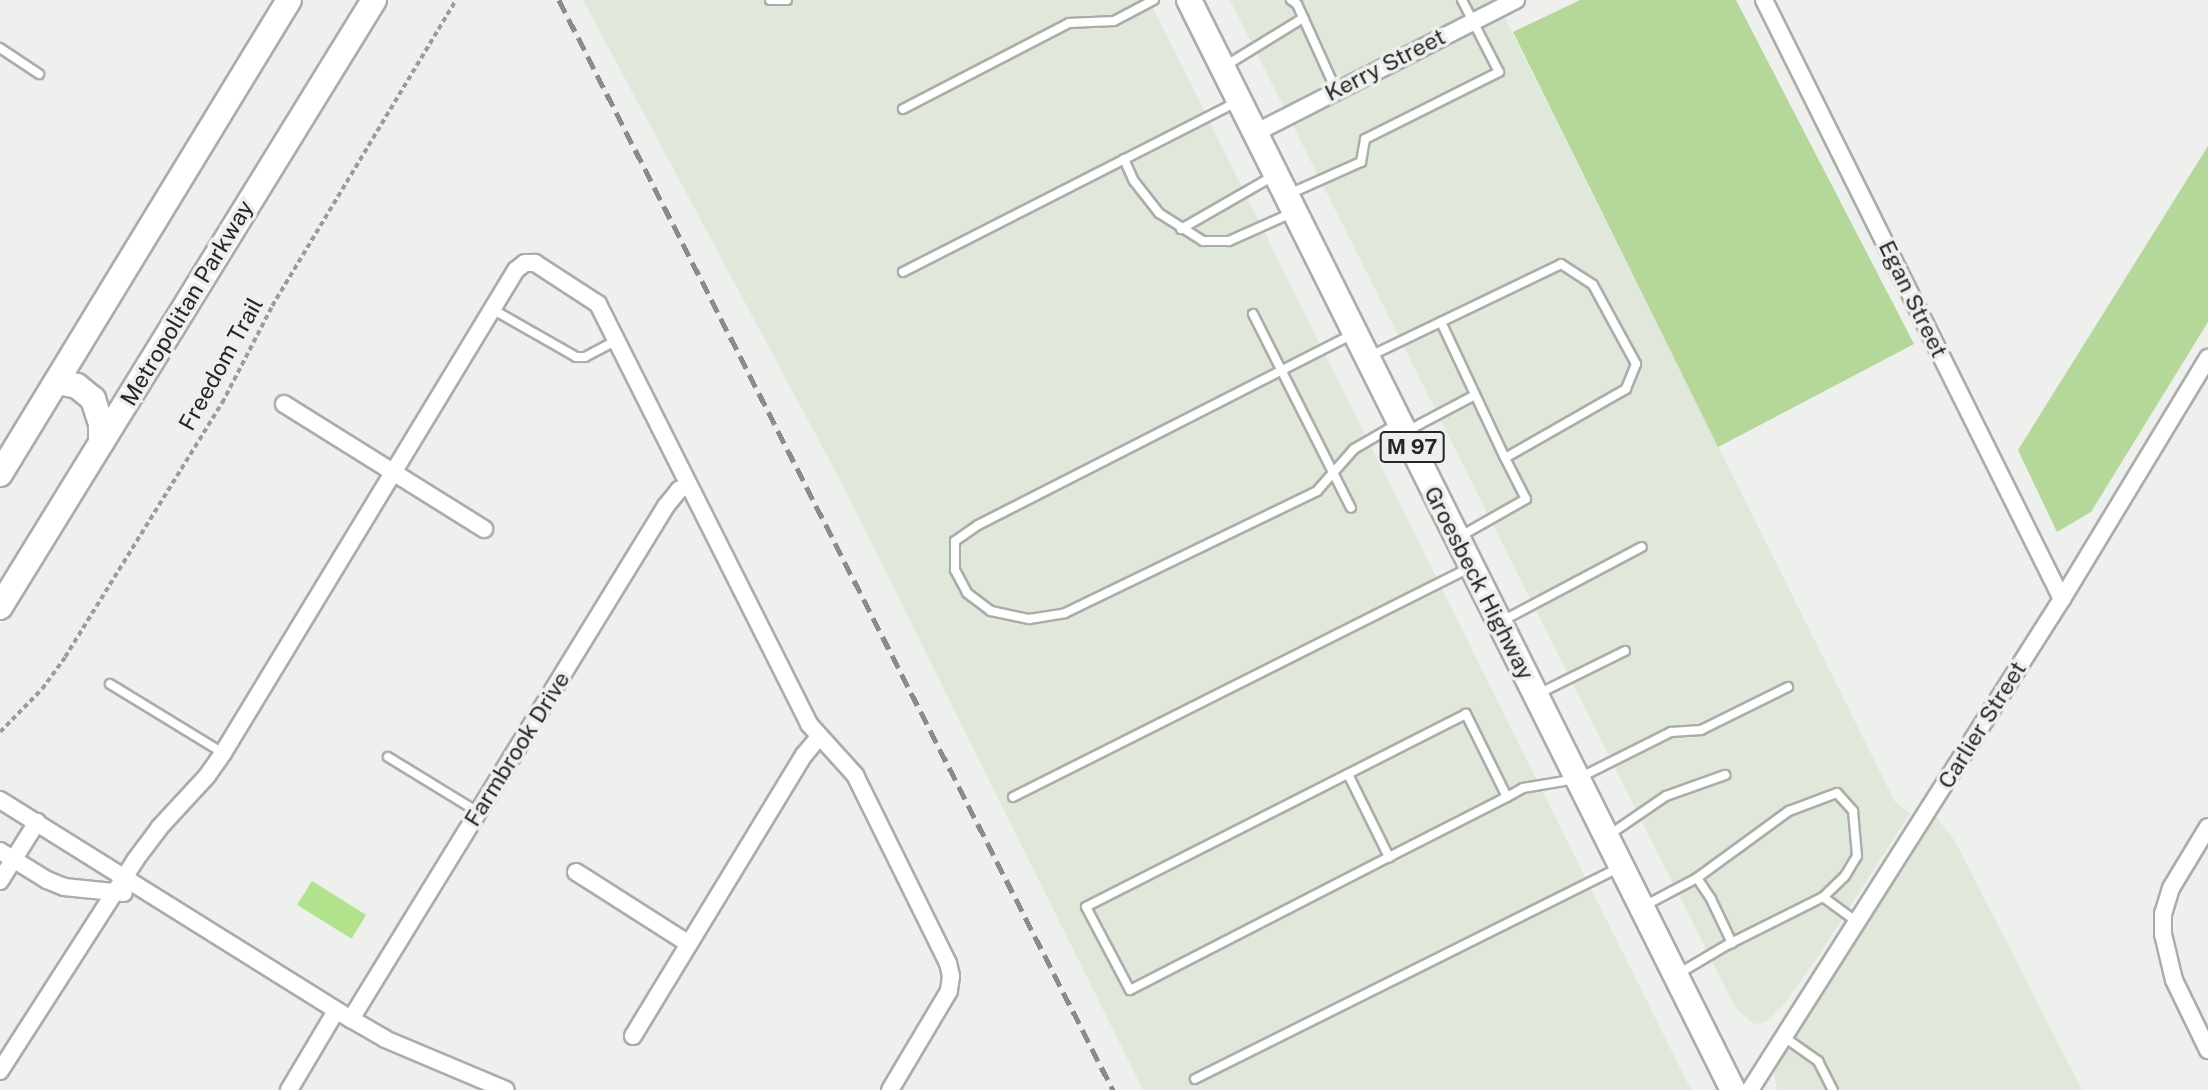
<!DOCTYPE html>
<style>
body{margin:0}
#map{position:relative;width:2208px;height:1090px;overflow:hidden;background:#edf0ec;font-family:"Public Sans",sans-serif}
div>[style]{position:absolute}
.built>*{inset:0;background:#e0e7db}
.green>*{inset:0;background:#b5d89a}
.water>*{inset:0;background:#b2e28b;transform-origin:0 0}
.path>*{height:3.5px;margin-top:-1.75px;transform-origin:0;background:repeating-linear-gradient(90deg,#999c99 0 5px,transparent 0 8.5px)}
.roads{filter:drop-shadow(2px 0 #aaada8) drop-shadow(-2px 0 #aaada8) drop-shadow(0 2px #aaada8) drop-shadow(0 -2px #aaada8)}
.lane>*{height:8px;margin:-4px;padding:0 4px;transform-origin:4px;border-radius:4px;background:#fff}
.street>*{height:16px;margin:-8px;padding:0 8px;transform-origin:8px;border-radius:8px;background:#fff}
.primary>*{height:24px;margin:-12px;padding:0 12px;transform-origin:12px;border-radius:12px;background:#fff}
.rail>*{height:5px;margin-top:-2.5px;transform-origin:0;background:repeating-linear-gradient(90deg,#8a8c8a 0 14px,transparent 0 21px)}
span{translate:-50% -50%;white-space:nowrap;text-align:center;line-height:1.15;-webkit-text-stroke:7px #edf0ec;paint-order:stroke}
.shield-label span{padding:2px 5px;background:#edf0ec;border:2px solid;border-radius:5px;-webkit-text-stroke-width:0}
.shield-label{font-size:21px;color:#252625;font-weight:700}
.street-label{font-size:23px;color:#252625}
</style>
<div id="map">
<div class="built">
<i style="clip-path:polygon(583px 0,1149px 0,1691px 1090px,1143px 1090px,840px 480px)"></i>
<i style="clip-path:polygon(1230px 0,1496px 0,1895px 802px,1910px 813px,1817px 958px,1780px 1009px,1766px 1022px,1754px 1024px,1736px 1009px)"></i>
<i style="clip-path:polygon(1933px 813px,1955px 841px,2082px 1090px,1777px 1090px,1774px 1073px,1777px 1065px)"></i>
</div>
<div class="green">
<i style="clip-path:polygon(1580px 0,1736px 0,1914px 344px,1718px 447px,1513px 32px)"></i>
<i style="clip-path:polygon(2208px 146px,2208px 322px,2091px 512px,2057px 532px,2018px 450px)"></i>
</div>
<div class="water">
<i style="left:312px;top:881px;width:64px;height:28px;rotate:32deg"></i>
</div>
<div class="path">
<i style="left:0;top:732px;width:60px;rotate:-45.7deg"></i>
<i style="left:42px;top:689px;width:39px;rotate:-54deg"></i>
<i style="left:65px;top:657px;width:299px;rotate:-58.3deg"></i>
<i style="left:222px;top:403px;width:109px;rotate:-62.7deg"></i>
<i style="left:272px;top:306px;width:357px;rotate:-59deg"></i>
</div>
<div class="roads">
<div class="lane">
<i style="left:770px;top:0;width:17px"></i>
<i style="left:1291px;top:0;width:7px;rotate:34deg"></i>
<i style="left:1297px;top:4px;width:94px;rotate:65.6deg"></i>
<i style="left:0;top:48px;width:47px;rotate:33.7deg"></i>
<i style="left:1225px;top:66px;width:92px;rotate:-31.6deg"></i>
<i style="left:903px;top:109px;width:187px;rotate:-27.4deg"></i>
<i style="left:1069px;top:23px;width:45px;rotate:-2.5deg"></i>
<i style="left:1114px;top:21px;width:45px;rotate:-27.7deg"></i>
<i style="left:1124px;top:159px;width:24px;rotate:66deg"></i>
<i style="left:1134px;top:181px;width:41px;rotate:52deg"></i>
<i style="left:1159px;top:213px;width:52px;rotate:32.5deg"></i>
<i style="left:1203px;top:241px;width:26px"></i>
<i style="left:1229px;top:241px;width:69px;rotate:-24deg"></i>
<i style="left:1289px;top:194px;width:79px;rotate:-24deg"></i>
<i style="left:1361px;top:162px;width:23px;rotate:-80deg"></i>
<i style="left:1365px;top:139px;width:150px;rotate:-26.6deg"></i>
<i style="left:1499px;top:72px;width:81px;rotate:-117.2deg"></i>
<i style="left:1181px;top:229px;width:106px;rotate:-29.9deg"></i>
<i style="left:903px;top:272px;width:374px;rotate:-27deg"></i>
<i style="left:492px;top:309px;width:97px;rotate:29.7deg"></i>
<i style="left:576px;top:357px;width:9px"></i>
<i style="left:585px;top:357px;width:36px;rotate:-28deg"></i>
<i style="left:1253px;top:314px;width:217px;rotate:63.2deg"></i>
<i style="left:1441px;top:322px;width:150px;rotate:64.8deg"></i>
<i style="left:1353px;top:334px;width:421px;rotate:153deg"></i>
<i style="left:978px;top:525px;width:28px;rotate:145deg"></i>
<i style="left:955px;top:541px;width:29px;rotate:90deg"></i>
<i style="left:955px;top:570px;width:26px;rotate:62deg"></i>
<i style="left:967px;top:593px;width:30px;rotate:37deg"></i>
<i style="left:991px;top:611px;width:39px;rotate:12deg"></i>
<i style="left:1029px;top:619px;width:36px;rotate:-9deg"></i>
<i style="left:1065px;top:613px;width:280px;rotate:-25.8deg"></i>
<i style="left:1317px;top:491px;width:56px;rotate:-48.6deg"></i>
<i style="left:1354px;top:449px;width:50px;rotate:-30.2deg"></i>
<i style="left:1370px;top:356px;width:212px;rotate:-25.7deg"></i>
<i style="left:1561px;top:264px;width:38px;rotate:33deg"></i>
<i style="left:1593px;top:285px;width:90px;rotate:61.4deg"></i>
<i style="left:1636px;top:364px;width:27px;rotate:112deg"></i>
<i style="left:1626px;top:389px;width:139px;rotate:150.3deg"></i>
<i style="left:1505px;top:458px;width:46px;rotate:62.9deg"></i>
<i style="left:1526px;top:499px;width:75px;rotate:150.4deg"></i>
<i style="left:1407px;top:431px;width:77px;rotate:-27.9deg"></i>
<i style="left:1502px;top:621px;width:158px;rotate:-27.9deg"></i>
<i style="left:110px;top:684px;width:132px;rotate:31.4deg"></i>
<i style="left:1538px;top:694px;width:97px;rotate:-26.3deg"></i>
<i style="left:388px;top:757px;width:105px;rotate:31.4deg"></i>
<i style="left:1348px;top:774px;width:93px;rotate:63.7deg"></i>
<i style="left:1013px;top:797px;width:510px;rotate:-26.67deg"></i>
<i style="left:1507px;top:797px;width:93px;rotate:-116.3deg"></i>
<i style="left:1466px;top:714px;width:426px;rotate:153.1deg"></i>
<i style="left:1086px;top:907px;width:94px;rotate:62.1deg"></i>
<i style="left:1130px;top:990px;width:291px;rotate:-27.2deg"></i>
<i style="left:1389px;top:857px;width:132px;rotate:-27deg"></i>
<i style="left:1507px;top:797px;width:18px;rotate:-29deg"></i>
<i style="left:1523px;top:788px;width:55px;rotate:-9.5deg"></i>
<i style="left:1577px;top:779px;width:105px;rotate:-26.6deg"></i>
<i style="left:1671px;top:732px;width:30px;rotate:-4deg"></i>
<i style="left:1701px;top:730px;width:97px;rotate:-26.3deg"></i>
<i style="left:1609px;top:835px;width:69px;rotate:-34.4deg"></i>
<i style="left:1666px;top:796px;width:63px;rotate:-19.6deg"></i>
<i style="left:1697px;top:878px;width:25px;rotate:56deg"></i>
<i style="left:1711px;top:899px;width:49px;rotate:64.5deg"></i>
<i style="left:1823px;top:897px;width:42px;rotate:36.3deg"></i>
<i style="left:1644px;top:906px;width:60px;rotate:-27.8deg"></i>
<i style="left:1697px;top:878px;width:114px;rotate:-36.1deg"></i>
<i style="left:1789px;top:811px;width:51px;rotate:-20.6deg"></i>
<i style="left:1837px;top:793px;width:24px;rotate:48deg"></i>
<i style="left:1853px;top:811px;width:45px;rotate:84.9deg"></i>
<i style="left:1857px;top:856px;width:23px;rotate:121deg"></i>
<i style="left:1845px;top:876px;width:30px;rotate:136deg"></i>
<i style="left:1823px;top:897px;width:107px;rotate:153.4deg"></i>
<i style="left:1727px;top:945px;width:57px;rotate:149.4deg"></i>
<i style="left:1784px;top:1037px;width:42px;rotate:35.2deg"></i>
<i style="left:1818px;top:1061px;width:33px;rotate:63deg"></i>
<i style="left:1195px;top:1079px;width:474px;rotate:-26.5deg"></i>
</div>
<div class="street">
<i style="left:1764px;top:0;width:669px;rotate:63.55deg"></i>
<i style="left:1255px;top:133px;width:293px;rotate:-27deg"></i>
<i style="left:284px;top:404px;width:236px;rotate:32deg"></i>
<i style="left:0;top:800px;width:414px;rotate:32deg"></i>
<i style="left:351px;top:1019px;width:39px;rotate:30deg"></i>
<i style="left:385px;top:1039px;width:131px;rotate:22.9deg"></i>
<i style="left:2208px;top:827px;width:71px;rotate:121.2deg"></i>
<i style="left:2171px;top:888px;width:27px;rotate:107deg"></i>
<i style="left:2163px;top:914px;width:20px;rotate:90deg"></i>
<i style="left:2163px;top:934px;width:47px;rotate:76.6deg"></i>
<i style="left:2174px;top:980px;width:78px;rotate:64.1deg"></i>
<i style="left:0;top:851px;width:55px;rotate:31.7deg"></i>
<i style="left:47px;top:880px;width:18px;rotate:22deg"></i>
<i style="left:64px;top:887px;width:60px;rotate:5.7deg"></i>
<i style="left:576px;top:872px;width:134px;rotate:32.5deg"></i>
<i style="left:0;top:881px;width:70px;rotate:-57.9deg"></i>
<i style="left:351px;top:1019px;width:602px;rotate:-58.45deg"></i>
<i style="left:666px;top:506px;width:21px;rotate:-51deg"></i>
<i style="left:679px;top:490px;width:10px;rotate:-29deg"></i>
<i style="left:633px;top:1036px;width:329px;rotate:-58.7deg"></i>
<i style="left:804px;top:755px;width:23px;rotate:-50deg"></i>
<i style="left:0;top:1071px;width:252px;rotate:-57.3deg"></i>
<i style="left:136px;top:859px;width:39px;rotate:-53deg"></i>
<i style="left:159px;top:828px;width:71px;rotate:-47.3deg"></i>
<i style="left:207px;top:776px;width:28px;rotate:-55deg"></i>
<i style="left:223px;top:753px;width:565px;rotate:-58.76deg"></i>
<i style="left:516px;top:270px;width:11px;rotate:-38deg"></i>
<i style="left:525px;top:263px;width:10px"></i>
<i style="left:535px;top:263px;width:75px;rotate:33.1deg"></i>
<i style="left:598px;top:304px;width:470px;rotate:63.3deg"></i>
<i style="left:809px;top:724px;width:69px;rotate:48deg"></i>
<i style="left:855px;top:775px;width:210px;rotate:63.7deg"></i>
<i style="left:948px;top:963px;width:13px;rotate:77deg"></i>
<i style="left:951px;top:976px;width:15px;rotate:98deg"></i>
<i style="left:949px;top:991px;width:115px;rotate:120.8deg"></i>
<i style="left:289px;top:1090px;width:92px;rotate:-59.3deg"></i>
<i style="left:1750px;top:1090px;width:582px;rotate:-57.57deg"></i>
<i style="left:2062px;top:599px;width:282px;rotate:-58.8deg"></i>
</div>
<div class="primary">
<i style="left:1189px;top:0;width:1218px;rotate:63.48deg"></i>
<i style="left:57px;top:382px;width:20px;rotate:11deg"></i>
<i style="left:77px;top:386px;width:21px;rotate:39deg"></i>
<i style="left:93px;top:399px;width:26px;rotate:72deg"></i>
<i style="left:101px;top:424px;width:19px;rotate:90deg"></i>
<i style="left:0;top:474px;width:555px;rotate:-58.63deg"></i>
<i style="left:0;top:607px;width:713px;rotate:-58.36deg"></i>
</div>
</div>
<div class="rail">
<i style="left:559px;top:0;width:1223px;rotate:63.06deg"></i>
</div>
<div class="shield-label">
<span style="left:1412px;top:447px">M 97</span>
</div>
<div class="street-label">
<span style="left:1385px;top:65px;rotate:-27deg">Kerry Street</span>
<span style="left:1913px;top:299px;rotate:64deg">Egan Street</span>
<span style="left:187px;top:303px;rotate:-59deg">Metropolitan Parkway</span>
<span style="left:221px;top:364px;rotate:-61deg">Freedom Trail</span>
<span style="left:1479px;top:583px;rotate:63deg">Groesbeck Highway</span>
<span style="left:1982px;top:725px;rotate:-58deg">Carlier Street</span>
<span style="left:517px;top:749px;rotate:-58deg">Farmbrook Drive</span>
</div>
</div>
